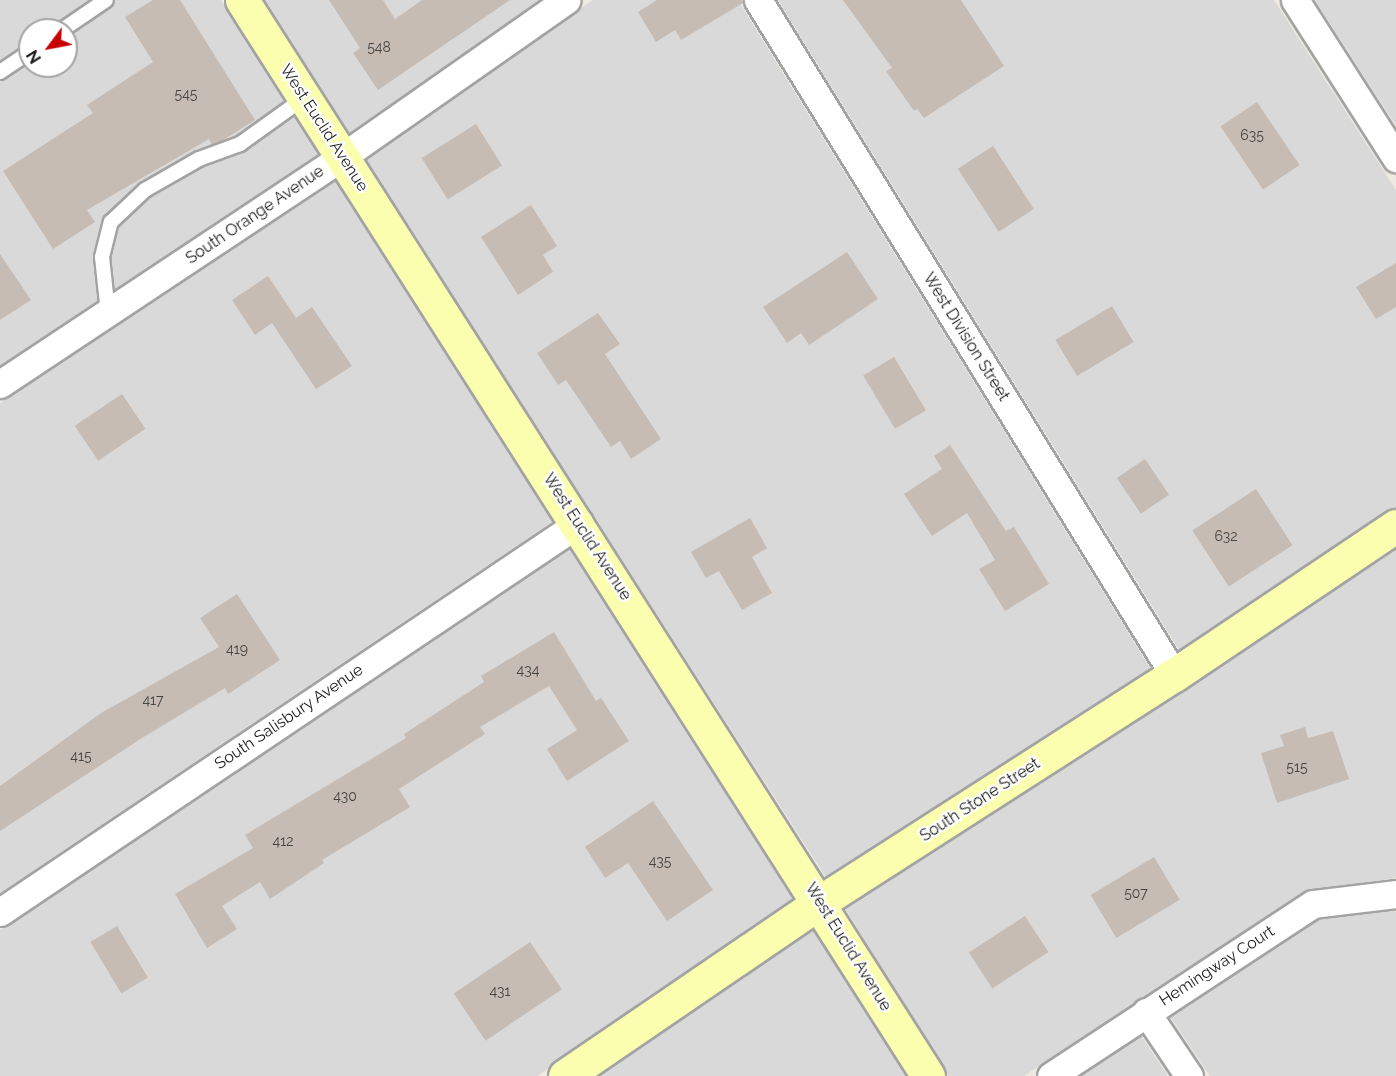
<!DOCTYPE html>
<style>
body{margin:0}
#map{position:relative;width:1396px;height:1076px;overflow:hidden;background:#eeeae1;font-family:Raleway,sans-serif}
div>[style]{position:absolute}
.residential>*{inset:0;background:#dad9d9}
.building>*{inset:0;background:#c6bcb4;transform-origin:0 0}
.roads{filter:drop-shadow(2px 0 #a3a3a3) drop-shadow(-2px 0 #a3a3a3) drop-shadow(0 2px #a3a3a3) drop-shadow(0 -2px #a3a3a3)}
.lane>*{height:14px;margin:-7px;padding:0 7px;transform-origin:7px;border-radius:7px;background:#fff}
.street>*{height:27px;margin:-13.5px;padding:0 13.5px;transform-origin:13.5px;border-radius:13.5px;background:#fff}
.secondary>*{height:33px;margin:-16.5px;padding:0 16.5px;transform-origin:16.5px;border-radius:16.5px;background:#fbfeaf}
span{translate:-50% -50%;white-space:nowrap;text-align:center;line-height:1.15;-webkit-text-stroke:4.5px #fff;paint-order:stroke}
.number-label{font-size:14px;color:#464442}
.number-label span{-webkit-text-stroke-width:0}
.street-label{font-size:16px;color:#1c1c1c}
.north{position:absolute;left:18px;top:18px;width:60px;height:60px;box-sizing:border-box;background:#fff;border:2px solid #a4a4a4;border-radius:50%;rotate:238deg;font-size:16px;font-weight:700;line-height:24px;text-align:center;color:#1c1c1c}
.north::after{content:'';display:block;margin:auto;width:21px;height:27px;background:#c80002;clip-path:polygon(50% 0,100% 100%,50% 72%,0 100%)}
</style>
<div id="map">
<div class="residential">
<i style="clip-path:polygon(evenodd,0 0,221px 0,320px 155px,0 366px,0 0,30px 30px,66px 30px,66px 66px,30px 66px,30px 30px)"></i>
<i style="clip-path:polygon(262px 0,540px 0,348px 135px)"></i>
<i style="clip-path:polygon(593px 0,738px 0,1152px 671px,827px 879px,365px 160px)"></i>
<i style="clip-path:polygon(778px 0,1274px 0,1396px 190px,1396px 508px,1181px 653px)"></i>
<i style="clip-path:polygon(1315px 0,1396px 0,1396px 126px)"></i>
<i style="clip-path:polygon(336px 180px,556px 519px,0 893px,0 403px)"></i>
<i style="clip-path:polygon(572px 545px,798px 899px,537px 1076px,0 1076px,0 930px)"></i>
<i style="clip-path:polygon(1396px 545px,1396px 878px,1305px 891px,1024px 1076px,948px 1076px,843px 905px)"></i>
<i style="clip-path:polygon(1389px 909px,1396px 912px,1396px 1076px,1210px 1076px,1169px 1015px,1318px 919px)"></i>
<i style="clip-path:polygon(814px 924px,907px 1076px,592px 1076px)"></i>
<i style="clip-path:polygon(1140px 1034px,1168px 1076px,1078px 1076px)"></i>
</div>
<div class="building">
<i style="clip-path:polygon(153px 0,180px 0,255px 120px,220px 142px,212px 145px,209px 139px,87px 210px,95px 222px,53px 249px,3px 171px,93px 113px,87px 105px,153px 62px,125px 17px)"></i>
<i style="clip-path:polygon(329px 0,383px 0,395px 19px,422px 0,510px 0,378px 90px,353px 53px,360px 48px)"></i>
<i style="clip-path:polygon(657px 0,742px 0,743px 3px,681px 40px,675px 30px,656px 42px,638px 12px)"></i>
<i style="clip-path:polygon(843px 0,961px 0,1004px 66px,924px 118px,917px 109px,914px 111px,886px 71px,892px 68px)"></i>
<i style="left:1257px;top:102px;width:76px;height:44px;rotate:56deg"></i>
<i style="left:476px;top:124px;width:49px;height:64px;rotate:58deg"></i>
<i style="left:993px;top:146px;width:75px;height:42px;rotate:57deg"></i>
<i style="clip-path:polygon(531px 205px,557px 246px,543px 255px,553px 272px,518px 295px,481px 237px)"></i>
<i style="clip-path:polygon(847px 252px,878px 299px,809px 345px,801px 333px,787px 343px,763px 307px)"></i>
<i style="clip-path:polygon(0 254px,31px 300px,0 320px)"></i>
<i style="clip-path:polygon(1396px 263px,1396px 307px,1376px 319px,1356px 287px)"></i>
<i style="clip-path:polygon(268px 276px,296px 318px,312px 307px,352px 366px,316px 389px,272px 323px,255px 335px,232px 300px)"></i>
<i style="left:1112px;top:306px;width:42px;height:66px;rotate:59deg"></i>
<i style="clip-path:polygon(598px 313px,620px 344px,605px 354px,661px 439px,631px 459px,620px 441px,611px 447px,566px 380px,558px 385px,537px 353px)"></i>
<i style="left:894px;top:357px;width:62px;height:36px;rotate:59deg"></i>
<i style="left:122px;top:394px;width:42px;height:57px;rotate:56deg"></i>
<i style="clip-path:polygon(950px 445px,1006px 531px,1014px 527px,1049px 584px,1005px 611px,979px 569px,995px 560px,967px 513px,932px 536px,904px 494px,942px 469px,934px 456px)"></i>
<i style="left:1145px;top:459px;width:43px;height:34px;rotate:56deg"></i>
<i style="left:1256px;top:489px;width:67px;height:76px;rotate:57deg"></i>
<i style="clip-path:polygon(750px 518px,767px 548px,752px 557px,772px 593px,742px 610px,719px 571px,706px 578px,691px 552px)"></i>
<i style="clip-path:polygon(237px 594px,280px 660px,228px 694px,225px 688px,142px 738px,0 831px,0 786px,101px 713px,219px 647px,200px 618px)"></i>
<i style="clip-path:polygon(554px 632px,596px 701px,601px 698px,629px 741px,567px 781px,547px 749px,577px 730px,549px 686px,480px 727px,485px 734px,399px 789px,410px 807px,322px 860px,324px 863px,270px 899px,260px 882px,222px 906px,237px 929px,207px 948px,175px 894px,253px 848px,245px 835px,406px 738px,404px 734px,484px 682px,481px 676px)"></i>
<i style="clip-path:polygon(1305px 727px,1308px 738px,1333px 731px,1349px 779px,1277px 803px,1261px 753px,1284px 746px,1280px 735px)"></i>
<i style="clip-path:polygon(653px 801px,713px 890px,667px 921px,628px 863px,605px 878px,585px 847px)"></i>
<i style="left:1154px;top:857px;width:50px;height:74px;rotate:59deg"></i>
<i style="left:1025px;top:916px;width:43px;height:67px;rotate:57deg"></i>
<i style="left:117px;top:926px;width:60px;height:31px;rotate:59deg"></i>
<i style="left:530px;top:942px;width:57px;height:92px;rotate:56deg"></i>
</div>
<div class="roads">
<div class="lane">
<i style="left:62px;top:30px;width:53px;rotate:-34.3deg"></i>
<i style="left:0;top:72px;width:36px;rotate:-34deg"></i>
<i style="left:108px;top:313px;width:56px;rotate:-96.1deg"></i>
<i style="left:102px;top:257px;width:36px;rotate:-76deg"></i>
<i style="left:111px;top:222px;width:47px;rotate:-43.3deg"></i>
<i style="left:145px;top:190px;width:62px;rotate:-29.9deg"></i>
<i style="left:199px;top:159px;width:44px;rotate:-20.1deg"></i>
<i style="left:240px;top:144px;width:79px;rotate:-35.7deg"></i>
</div>
<div class="street">
<i style="left:758px;top:0;width:793px;rotate:58.35deg"></i>
<i style="left:1295px;top:0;width:188px;rotate:57.4deg"></i>
<i style="left:0;top:384px;width:410px;rotate:-33.6deg"></i>
<i style="left:342px;top:157px;width:274px;rotate:-35deg"></i>
<i style="left:0;top:912px;width:698px;rotate:-33.9deg"></i>
<i style="left:1146px;top:1012px;width:77px;rotate:56.1deg"></i>
<i style="left:1051px;top:1076px;width:313px;rotate:-33.3deg"></i>
<i style="left:1313px;top:904px;width:84px;rotate:-6.9deg"></i>
</div>
<div class="secondary">
<i style="left:242px;top:0;width:1276px;rotate:57.48deg"></i>
<i style="left:565px;top:1076px;width:309px;rotate:-34.3deg"></i>
<i style="left:820px;top:902px;width:421px;rotate:-32.7deg"></i>
<i style="left:1174px;top:675px;width:267px;rotate:-33.9deg"></i>
</div>
</div>
<div class="number-label">
<span style="left:379px;top:47px">548</span>
<span style="left:186px;top:94px">545</span>
<span style="left:1252px;top:135px">635</span>
<span style="left:1226px;top:536px">632</span>
<span style="left:237px;top:649px">419</span>
<span style="left:528px;top:670px">434</span>
<span style="left:153px;top:700px">417</span>
<span style="left:81px;top:756px">415</span>
<span style="left:1297px;top:767px">515</span>
<span style="left:345px;top:796px">430</span>
<span style="left:283px;top:841px">412</span>
<span style="left:660px;top:861px">435</span>
<span style="left:1136px;top:893px">507</span>
<span style="left:500px;top:991px">431</span>
</div>
<div class="street-label">
<span style="left:324px;top:128px;rotate:57deg">West Euclid Avenue</span>
<span style="left:255px;top:215px;rotate:-34deg">South Orange Avenue</span>
<span style="left:966px;top:337px;rotate:58deg">West Division Street</span>
<span style="left:587px;top:537px;rotate:57deg">West Euclid Avenue</span>
<span style="left:289px;top:717px;rotate:-34deg">South Salisbury Avenue</span>
<span style="left:980px;top:800px;rotate:-33deg">South Stone Street</span>
<span style="left:848px;top:947px;rotate:58deg">West Euclid Avenue</span>
<span style="left:1217px;top:966px;rotate:-33deg">Hemingway Court</span>
</div>
<div class="north">N</div>
</div>
